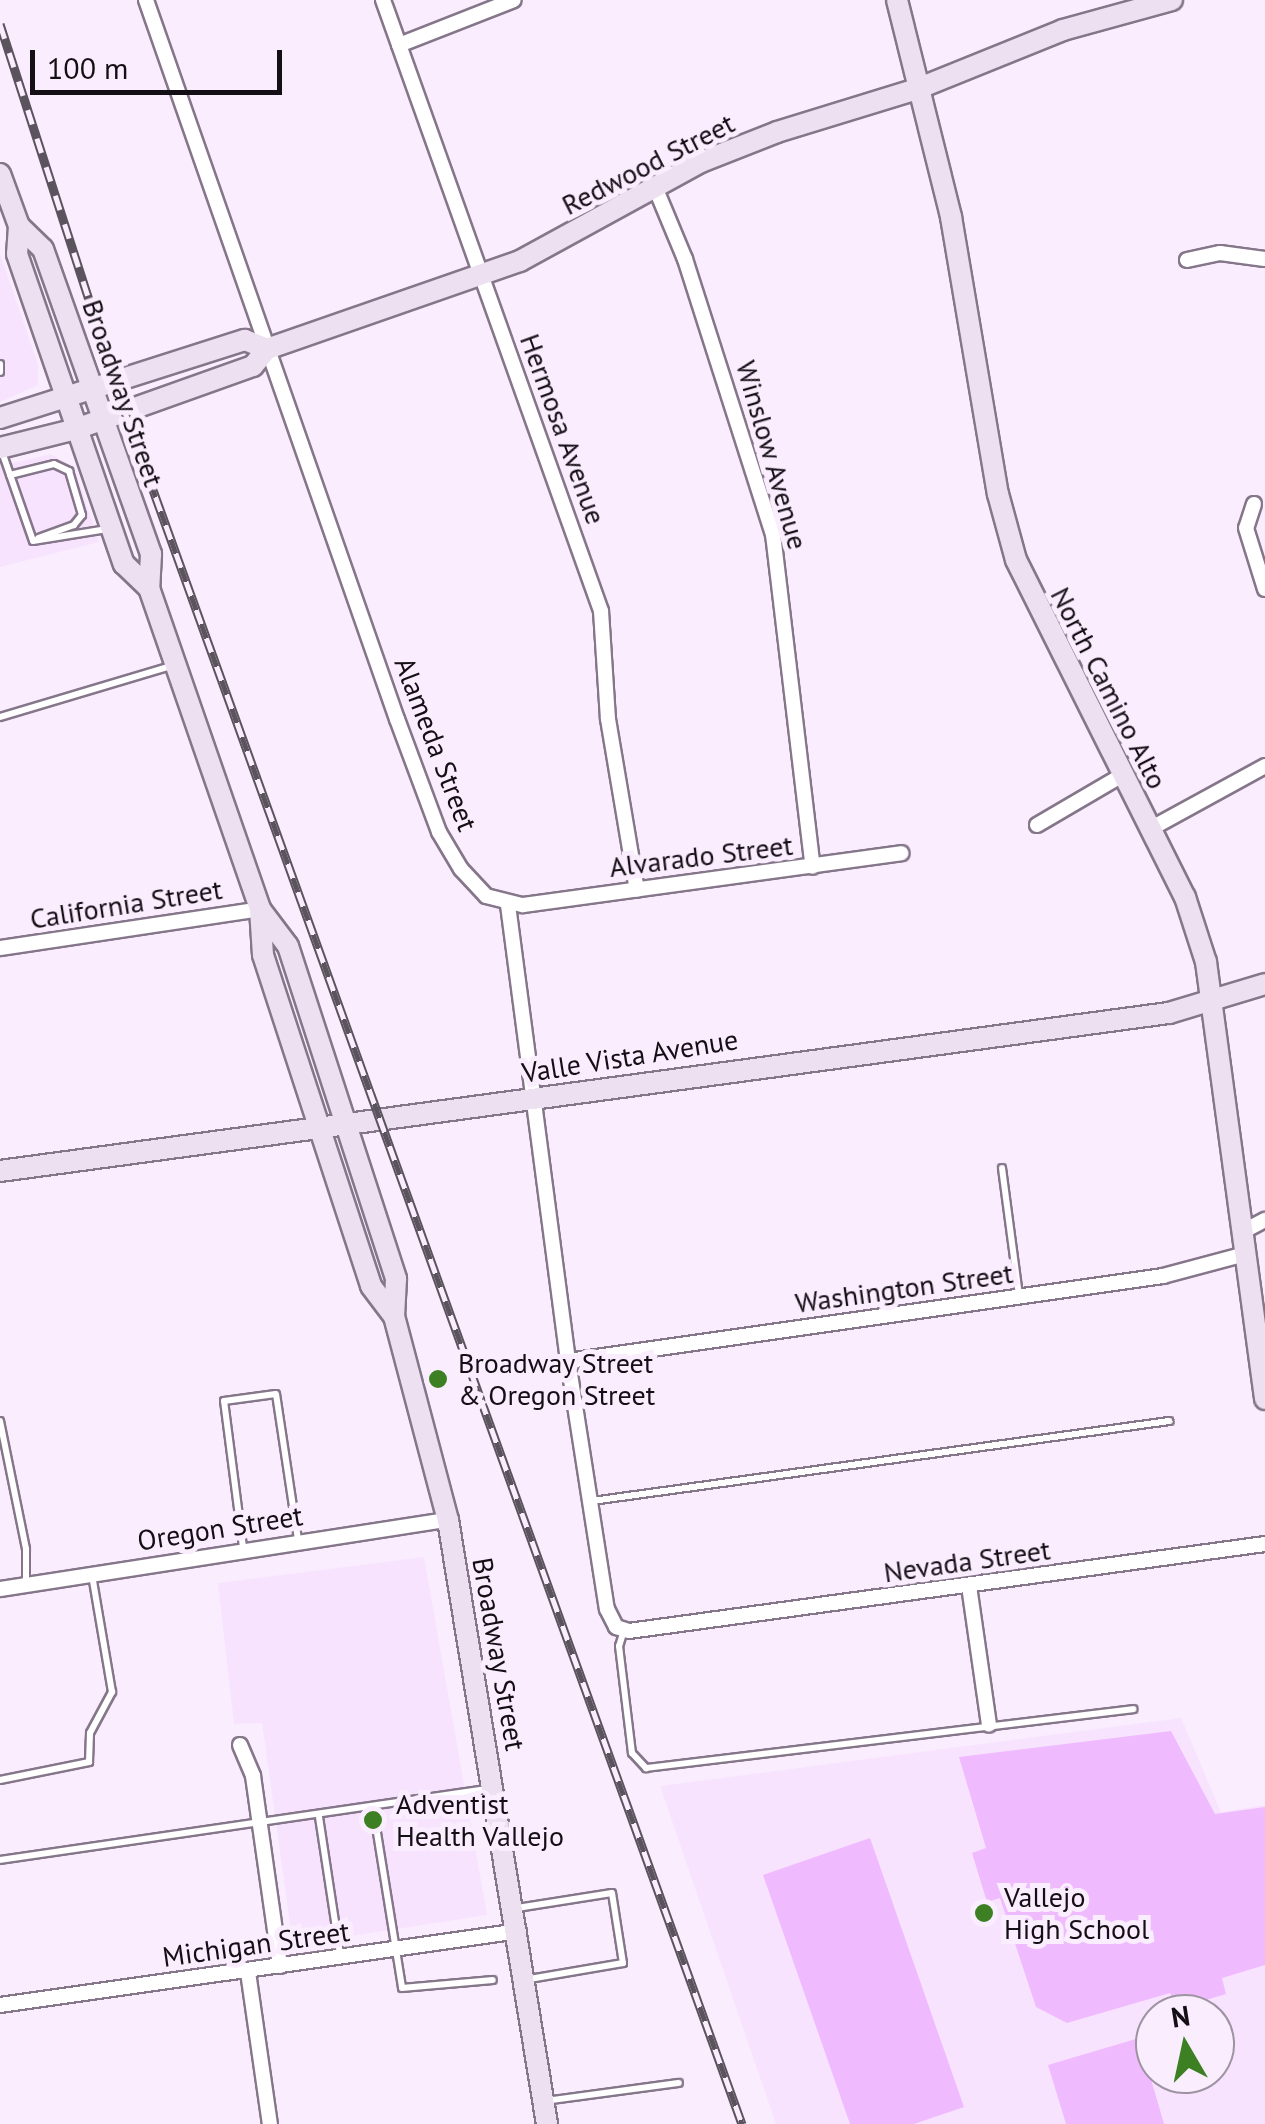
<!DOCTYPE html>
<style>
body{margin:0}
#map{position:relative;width:1265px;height:2124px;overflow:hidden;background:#faedfe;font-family:"PT Sans",sans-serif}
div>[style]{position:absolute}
.built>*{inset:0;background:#f8e3ff}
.green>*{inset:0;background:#efbbfe}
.roads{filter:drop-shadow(2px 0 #85768a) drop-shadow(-2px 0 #85768a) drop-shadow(0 2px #85768a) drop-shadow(0 -2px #85768a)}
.lane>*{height:6px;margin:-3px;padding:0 3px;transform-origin:3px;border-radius:3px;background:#fff}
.street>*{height:14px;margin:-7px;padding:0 7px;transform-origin:7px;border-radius:7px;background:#fff}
.secondary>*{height:20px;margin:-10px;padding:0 10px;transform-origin:10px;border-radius:10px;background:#ede0f0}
.rail>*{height:9px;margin-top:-4.5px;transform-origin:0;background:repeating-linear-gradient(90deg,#faedfe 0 15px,#5b535d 0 30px);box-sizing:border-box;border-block:2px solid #5b535d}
.dots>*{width:28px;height:28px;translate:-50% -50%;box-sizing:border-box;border:5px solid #faedfe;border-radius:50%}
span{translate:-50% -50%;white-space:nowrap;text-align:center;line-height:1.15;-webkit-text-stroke:10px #faedfe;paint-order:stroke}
.street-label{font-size:28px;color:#140e15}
.poi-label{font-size:28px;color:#140e15}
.left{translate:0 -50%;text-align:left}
.north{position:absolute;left:1135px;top:1994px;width:100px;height:100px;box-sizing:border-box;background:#faedfe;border:2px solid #9e94a1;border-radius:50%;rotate:351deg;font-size:28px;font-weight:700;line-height:40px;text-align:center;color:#140e15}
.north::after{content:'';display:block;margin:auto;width:35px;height:45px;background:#3c8023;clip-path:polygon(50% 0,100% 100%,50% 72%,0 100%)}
.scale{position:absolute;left:30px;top:50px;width:252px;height:45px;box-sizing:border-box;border:5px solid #140e15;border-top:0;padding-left:12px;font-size:30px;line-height:35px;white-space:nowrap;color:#140e15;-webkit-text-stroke:8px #faedfe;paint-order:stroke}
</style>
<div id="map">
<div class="built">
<i style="clip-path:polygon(0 254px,38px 364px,38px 385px,0 402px)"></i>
<i style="clip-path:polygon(51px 454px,74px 467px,99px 542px,0 567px,0 466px)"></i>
<i style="clip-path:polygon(424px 1557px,487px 1915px,293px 1945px,262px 1723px,234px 1724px,218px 1583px)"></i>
<i style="clip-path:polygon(evenodd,1181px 1718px,1221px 1812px,1265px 1805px,1265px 2124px,776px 2124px,660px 1786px,1181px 1718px,1155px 2014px,1215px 2014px,1215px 2074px,1155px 2074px,1155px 2014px)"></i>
</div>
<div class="green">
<i style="clip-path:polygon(1171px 1731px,1215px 1814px,1265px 1807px,1265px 1965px,1222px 1978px,1226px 1994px,1176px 2009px,1170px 1993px,1067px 2023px,1036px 2007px,1000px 1898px,987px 1902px,972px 1853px,986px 1848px,959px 1757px)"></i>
<i style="clip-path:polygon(870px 1838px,964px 2107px,914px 2124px,850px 2124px,763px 1875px)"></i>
<i style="clip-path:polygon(1139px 2038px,1164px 2124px,1066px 2124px,1048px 2065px)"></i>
</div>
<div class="roads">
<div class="lane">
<i style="left:0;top:364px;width:8px;rotate:90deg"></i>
<i style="left:1px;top:449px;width:97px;rotate:70.8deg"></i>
<i style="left:33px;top:541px;width:75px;rotate:-9.2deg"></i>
<i style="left:10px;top:475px;width:45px;rotate:-14deg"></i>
<i style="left:54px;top:464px;width:17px;rotate:25deg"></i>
<i style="left:69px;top:471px;width:46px;rotate:73.5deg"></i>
<i style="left:82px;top:515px;width:13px;rotate:129deg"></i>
<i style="left:74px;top:525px;width:38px;rotate:160deg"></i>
<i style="left:0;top:717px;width:182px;rotate:-16.6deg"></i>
<i style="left:1002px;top:1168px;width:128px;rotate:82.4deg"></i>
<i style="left:0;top:1421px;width:131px;rotate:78.5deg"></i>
<i style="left:26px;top:1549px;width:35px;rotate:90deg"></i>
<i style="left:592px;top:1501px;width:583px;rotate:-7.89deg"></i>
<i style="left:243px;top:1547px;width:147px;rotate:-97.4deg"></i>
<i style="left:224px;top:1401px;width:52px;rotate:-7.7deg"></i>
<i style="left:276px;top:1394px;width:148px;rotate:81.4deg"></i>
<i style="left:624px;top:1630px;width:17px;rotate:107deg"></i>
<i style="left:619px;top:1646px;width:108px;rotate:83.1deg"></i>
<i style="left:632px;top:1753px;width:21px;rotate:47deg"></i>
<i style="left:646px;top:1768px;width:491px;rotate:-6.9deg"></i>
<i style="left:0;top:1780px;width:91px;rotate:-11.4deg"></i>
<i style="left:89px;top:1762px;width:29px;rotate:-88deg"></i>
<i style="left:90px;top:1733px;width:47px;rotate:-61.8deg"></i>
<i style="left:112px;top:1692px;width:119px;rotate:-99.7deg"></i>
<i style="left:373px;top:1808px;width:182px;rotate:80.8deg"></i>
<i style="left:402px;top:1988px;width:91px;rotate:-5deg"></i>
<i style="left:319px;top:1817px;width:139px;rotate:81.3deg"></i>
<i style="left:0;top:1860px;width:494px;rotate:-8.3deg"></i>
<i style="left:517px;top:1908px;width:96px;rotate:-9deg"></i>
<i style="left:612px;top:1893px;width:71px;rotate:81.1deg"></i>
<i style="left:623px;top:1963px;width:95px;rotate:170.3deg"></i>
<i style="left:545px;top:2101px;width:135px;rotate:-7.7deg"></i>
</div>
<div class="street">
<i style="left:146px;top:0;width:762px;rotate:70.76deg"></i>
<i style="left:397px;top:719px;width:121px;rotate:69.6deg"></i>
<i style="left:439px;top:832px;width:43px;rotate:59.3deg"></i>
<i style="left:461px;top:869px;width:37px;rotate:47deg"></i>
<i style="left:486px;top:896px;width:38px;rotate:14deg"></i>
<i style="left:523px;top:905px;width:382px;rotate:-7.8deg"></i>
<i style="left:383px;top:0;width:649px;rotate:70.36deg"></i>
<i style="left:601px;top:611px;width:108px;rotate:86.3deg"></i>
<i style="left:608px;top:719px;width:173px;rotate:80.4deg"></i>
<i style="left:399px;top:45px;width:123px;rotate:-21.4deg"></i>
<i style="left:655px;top:187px;width:78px;rotate:67.4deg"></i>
<i style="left:685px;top:259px;width:289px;rotate:72.3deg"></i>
<i style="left:773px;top:534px;width:335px;rotate:83.2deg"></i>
<i style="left:1187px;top:260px;width:34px;rotate:-12deg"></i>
<i style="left:1220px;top:253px;width:45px;rotate:7.6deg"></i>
<i style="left:1254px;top:504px;width:25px;rotate:108deg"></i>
<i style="left:1246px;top:528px;width:64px;rotate:72.7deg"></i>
<i style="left:1037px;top:825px;width:97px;rotate:-30.3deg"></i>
<i style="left:1150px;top:829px;width:131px;rotate:-28.7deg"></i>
<i style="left:508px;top:905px;width:460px;rotate:82.5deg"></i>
<i style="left:568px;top:1361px;width:251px;rotate:81.1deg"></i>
<i style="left:607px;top:1609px;width:20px;rotate:63deg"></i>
<i style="left:616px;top:1627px;width:14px;rotate:17deg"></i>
<i style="left:629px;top:1631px;width:642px;rotate:-7.79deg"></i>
<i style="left:0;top:948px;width:263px;rotate:-8.5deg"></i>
<i style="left:1244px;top:1231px;width:24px;rotate:-28deg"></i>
<i style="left:568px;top:1361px;width:601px;rotate:-8.13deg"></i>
<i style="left:1163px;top:1276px;width:85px;rotate:-15deg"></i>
<i style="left:969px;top:1586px;width:140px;rotate:81.8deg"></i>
<i style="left:0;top:1589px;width:453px;rotate:-8.8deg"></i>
<i style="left:240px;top:1745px;width:34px;rotate:67deg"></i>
<i style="left:253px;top:1776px;width:192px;rotate:81.9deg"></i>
<i style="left:248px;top:1972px;width:154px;rotate:81.8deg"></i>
<i style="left:0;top:2005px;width:524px;rotate:-8.11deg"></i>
</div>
<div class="secondary">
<i style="left:897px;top:0;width:224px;rotate:76deg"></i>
<i style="left:951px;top:217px;width:281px;rotate:80.4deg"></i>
<i style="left:998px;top:494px;width:68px;rotate:74.7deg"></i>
<i style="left:1016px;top:560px;width:377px;rotate:63.4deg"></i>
<i style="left:1185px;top:897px;width:68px;rotate:72.1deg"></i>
<i style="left:1206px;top:962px;width:441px;rotate:82.3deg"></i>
<i style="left:0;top:174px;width:55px;rotate:69.9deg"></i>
<i style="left:19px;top:226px;width:28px;rotate:94deg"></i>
<i style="left:17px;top:254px;width:328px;rotate:71deg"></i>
<i style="left:124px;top:564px;width:35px;rotate:44deg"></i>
<i style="left:19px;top:226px;width:33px;rotate:44deg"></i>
<i style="left:43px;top:249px;width:324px;rotate:70.5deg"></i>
<i style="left:151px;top:554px;width:34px;rotate:93deg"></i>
<i style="left:149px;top:588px;width:340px;rotate:70.9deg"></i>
<i style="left:260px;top:909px;width:46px;rotate:86.3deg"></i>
<i style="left:263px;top:955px;width:348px;rotate:71.9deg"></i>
<i style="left:371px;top:1286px;width:38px;rotate:53deg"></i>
<i style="left:0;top:418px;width:257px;rotate:-17.7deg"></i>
<i style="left:245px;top:340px;width:24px;rotate:22deg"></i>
<i style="left:0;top:448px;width:78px;rotate:-14deg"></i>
<i style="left:76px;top:429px;width:188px;rotate:-19.6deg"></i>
<i style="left:253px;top:366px;width:22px;rotate:-51deg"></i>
<i style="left:267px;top:349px;width:268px;rotate:-19.2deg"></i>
<i style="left:520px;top:261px;width:206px;rotate:-28.7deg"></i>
<i style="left:701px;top:162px;width:82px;rotate:-21.5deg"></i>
<i style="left:777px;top:132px;width:146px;rotate:-17.1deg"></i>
<i style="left:917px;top:89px;width:157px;rotate:-22deg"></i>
<i style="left:1063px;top:30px;width:113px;rotate:-15.4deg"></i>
<i style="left:260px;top:909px;width:46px;rotate:52.9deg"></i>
<i style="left:288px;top:946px;width:350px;rotate:72deg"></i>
<i style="left:396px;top:1279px;width:37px;rotate:93deg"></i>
<i style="left:394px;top:1316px;width:211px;rotate:75.2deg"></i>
<i style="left:448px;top:1520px;width:612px;rotate:80.69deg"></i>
<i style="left:0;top:1171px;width:1180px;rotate:-7.7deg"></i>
<i style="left:1169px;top:1013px;width:100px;rotate:-16.8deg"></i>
</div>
</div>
<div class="rail">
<i style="left:0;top:24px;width:408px;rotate:72.1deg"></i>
<i style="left:125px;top:412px;width:1820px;rotate:70.18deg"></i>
</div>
<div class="dots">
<i style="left:438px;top:1379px;background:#3c8023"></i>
<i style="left:373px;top:1820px;background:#3c8023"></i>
<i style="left:984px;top:1913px;background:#3c8023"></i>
</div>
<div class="street-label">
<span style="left:648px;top:164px;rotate:-27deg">Redwood Street</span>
<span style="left:123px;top:393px;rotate:71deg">Broadway Street</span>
<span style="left:563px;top:429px;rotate:70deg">Hermosa Avenue</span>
<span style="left:772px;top:455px;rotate:74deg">Winslow Avenue</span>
<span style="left:1109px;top:688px;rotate:63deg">North Camino Alto</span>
<span style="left:436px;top:744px;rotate:69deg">Alameda Street</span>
<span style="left:701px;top:856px;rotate:-7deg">Alvarado Street</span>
<span style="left:126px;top:904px;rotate:-9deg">California Street</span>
<span style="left:630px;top:1056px;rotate:-9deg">Valle Vista Avenue</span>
<span style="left:904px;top:1288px;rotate:-8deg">Washington Street</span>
<span style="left:220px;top:1528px;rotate:-9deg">Oregon Street</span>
<span style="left:967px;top:1561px;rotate:-8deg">Nevada Street</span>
<span style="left:499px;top:1654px;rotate:80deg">Broadway Street</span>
<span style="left:256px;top:1944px;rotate:-8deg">Michigan Street</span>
</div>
<div class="poi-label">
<span class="left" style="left:458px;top:1379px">Broadway Street<br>&amp; Oregon Street</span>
<span class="left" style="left:396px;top:1820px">Adventist<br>Health Vallejo</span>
<span class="left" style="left:1004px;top:1913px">Vallejo<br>High School</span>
</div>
<div class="north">N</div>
<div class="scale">100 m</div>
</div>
